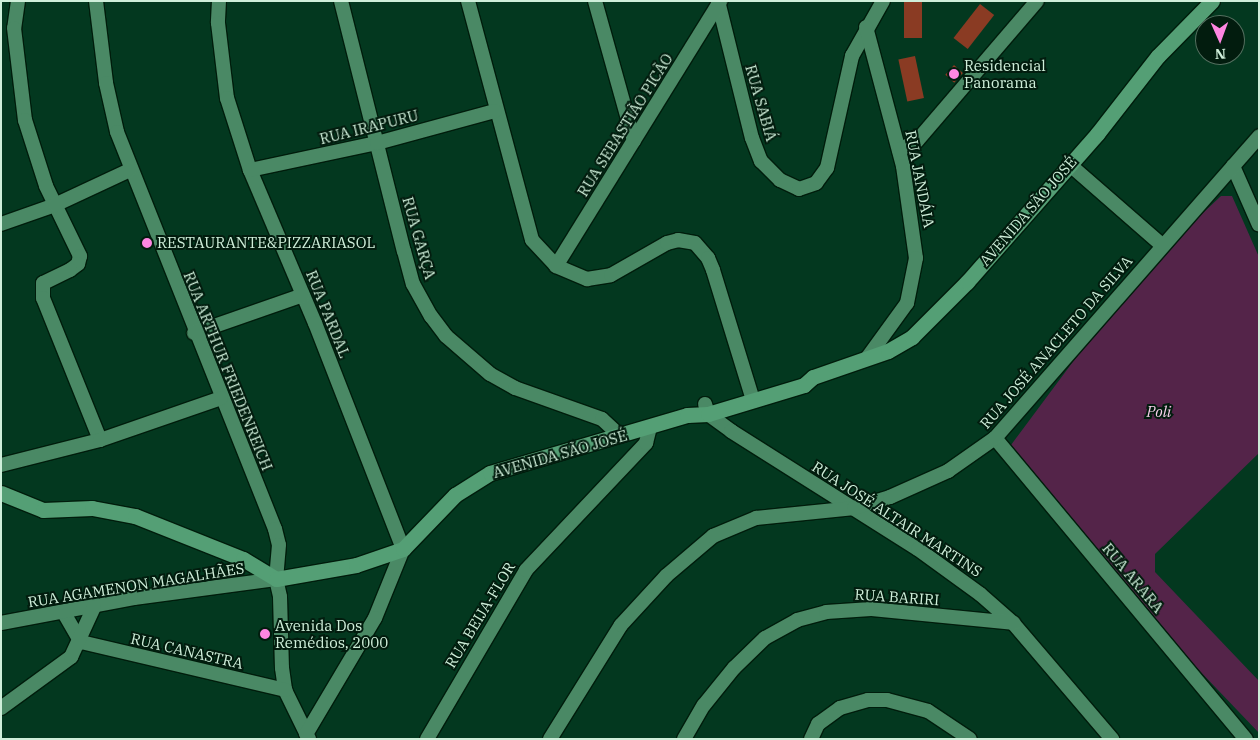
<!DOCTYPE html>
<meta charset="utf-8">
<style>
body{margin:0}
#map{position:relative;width:1260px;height:740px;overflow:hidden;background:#03381f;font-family:"IBM Plex Serif",serif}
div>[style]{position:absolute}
.green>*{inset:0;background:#542449}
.building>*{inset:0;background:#8a3b23;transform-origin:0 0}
.roads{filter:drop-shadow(1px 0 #001d0c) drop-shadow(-1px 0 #001d0c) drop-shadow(0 1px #001d0c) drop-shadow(0 -1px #001d0c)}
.minor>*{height:14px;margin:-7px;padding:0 7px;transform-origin:7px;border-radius:7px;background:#4a8965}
.major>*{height:15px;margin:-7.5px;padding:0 7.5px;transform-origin:7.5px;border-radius:7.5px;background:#549f75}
.dots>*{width:14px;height:14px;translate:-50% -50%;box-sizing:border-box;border:2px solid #021c0e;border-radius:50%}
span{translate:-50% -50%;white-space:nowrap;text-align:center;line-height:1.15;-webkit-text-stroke:4px #021c0e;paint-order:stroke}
.poi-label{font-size:15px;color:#cfefda}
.left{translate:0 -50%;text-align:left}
.street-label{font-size:15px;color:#cfefda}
.park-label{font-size:15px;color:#f9d0ec;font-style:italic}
.frame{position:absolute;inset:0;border:2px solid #cfefda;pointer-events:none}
.north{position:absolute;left:1195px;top:15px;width:50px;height:50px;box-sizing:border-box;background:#021c0e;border:1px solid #547060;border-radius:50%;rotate:178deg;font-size:14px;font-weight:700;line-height:20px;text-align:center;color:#cfefda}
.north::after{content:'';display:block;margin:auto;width:18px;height:22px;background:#fe86e1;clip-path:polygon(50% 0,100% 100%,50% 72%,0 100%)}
</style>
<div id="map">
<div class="green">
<i style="clip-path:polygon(1221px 196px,1232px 196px,1259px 257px,1259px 453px,1155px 554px,1155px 572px,1259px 681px,1259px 733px,1110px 577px,1011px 445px,1139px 273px)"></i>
</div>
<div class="building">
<i style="left:904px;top:1px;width:18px;height:37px"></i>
<i style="left:980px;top:4px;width:18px;height:43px;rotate:38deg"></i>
<i style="left:915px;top:56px;width:43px;height:17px;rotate:78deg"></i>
<i style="left:954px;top:65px;width:12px;height:13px;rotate:42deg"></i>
</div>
<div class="roads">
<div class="minor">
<i style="left:18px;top:1px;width:27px;rotate:98deg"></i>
<i style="left:14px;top:28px;width:93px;rotate:83.2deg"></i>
<i style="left:25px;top:120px;width:69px;rotate:72.3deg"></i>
<i style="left:46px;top:186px;width:78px;rotate:64.1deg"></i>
<i style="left:80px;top:256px;width:8px;rotate:104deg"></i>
<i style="left:78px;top:264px;width:10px;rotate:143deg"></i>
<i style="left:70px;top:270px;width:30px;rotate:154deg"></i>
<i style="left:43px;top:283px;width:15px;rotate:90deg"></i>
<i style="left:43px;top:298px;width:153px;rotate:68.1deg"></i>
<i style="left:96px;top:1px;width:83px;rotate:83deg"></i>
<i style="left:106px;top:83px;width:50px;rotate:77.3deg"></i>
<i style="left:117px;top:132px;width:427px;rotate:68.3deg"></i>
<i style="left:275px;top:529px;width:16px;rotate:76deg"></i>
<i style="left:279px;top:545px;width:34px;rotate:95deg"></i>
<i style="left:276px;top:579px;width:18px;rotate:77deg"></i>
<i style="left:280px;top:597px;width:71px;rotate:88.4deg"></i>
<i style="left:282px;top:668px;width:22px;rotate:82deg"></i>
<i style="left:285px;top:690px;width:55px;rotate:63.9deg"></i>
<i style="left:219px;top:1px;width:22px;rotate:93deg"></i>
<i style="left:218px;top:23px;width:76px;rotate:83.2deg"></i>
<i style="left:227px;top:98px;width:76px;rotate:72.3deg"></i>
<i style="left:250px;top:170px;width:166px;rotate:67deg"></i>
<i style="left:315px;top:323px;width:243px;rotate:68.7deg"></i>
<i style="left:403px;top:549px;width:74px;rotate:112.1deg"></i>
<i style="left:375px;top:618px;width:135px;rotate:120.7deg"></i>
<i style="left:341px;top:1px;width:258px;rotate:75.9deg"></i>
<i style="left:404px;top:251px;width:34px;rotate:75deg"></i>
<i style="left:413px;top:284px;width:37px;rotate:61deg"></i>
<i style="left:431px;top:316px;width:25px;rotate:53deg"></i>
<i style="left:446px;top:336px;width:58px;rotate:40.8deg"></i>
<i style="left:490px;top:374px;width:29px;rotate:29deg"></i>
<i style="left:515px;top:388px;width:92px;rotate:19.6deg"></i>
<i style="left:602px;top:419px;width:25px;rotate:43deg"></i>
<i style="left:468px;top:1px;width:247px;rotate:75deg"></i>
<i style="left:532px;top:240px;width:35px;rotate:47deg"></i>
<i style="left:556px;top:266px;width:34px;rotate:23deg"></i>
<i style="left:587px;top:279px;width:24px;rotate:-9deg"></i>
<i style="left:611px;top:275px;width:64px;rotate:-29.7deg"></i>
<i style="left:667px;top:243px;width:11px;rotate:-15deg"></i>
<i style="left:678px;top:240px;width:17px;rotate:10deg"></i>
<i style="left:695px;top:243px;width:20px;rotate:49deg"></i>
<i style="left:708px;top:258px;width:13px;rotate:67deg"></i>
<i style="left:713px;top:270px;width:136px;rotate:72.9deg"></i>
<i style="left:595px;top:1px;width:145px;rotate:74.4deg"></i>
<i style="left:718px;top:1px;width:141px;rotate:76.1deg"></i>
<i style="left:752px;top:138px;width:25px;rotate:69deg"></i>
<i style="left:761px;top:161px;width:27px;rotate:45deg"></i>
<i style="left:780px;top:180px;width:21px;rotate:25deg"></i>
<i style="left:799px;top:189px;width:18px;rotate:-19deg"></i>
<i style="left:816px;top:183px;width:19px;rotate:-54deg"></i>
<i style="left:827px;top:168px;width:115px;rotate:-77.4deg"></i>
<i style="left:852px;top:56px;width:63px;rotate:-60.6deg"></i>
<i style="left:866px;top:27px;width:144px;rotate:75.1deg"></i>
<i style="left:903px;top:166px;width:93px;rotate:82deg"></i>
<i style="left:916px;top:258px;width:46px;rotate:101.3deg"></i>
<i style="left:907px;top:303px;width:68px;rotate:126deg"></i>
<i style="left:899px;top:150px;width:20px;rotate:-27deg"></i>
<i style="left:917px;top:141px;width:184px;rotate:-49.4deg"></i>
<i style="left:1069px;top:164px;width:123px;rotate:41.1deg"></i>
<i style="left:1233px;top:166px;width:64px;rotate:66.2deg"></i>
<i style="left:250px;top:170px;width:130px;rotate:-12deg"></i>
<i style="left:377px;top:143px;width:122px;rotate:-15.2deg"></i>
<i style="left:1px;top:224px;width:57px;rotate:-19.4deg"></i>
<i style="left:55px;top:205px;width:83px;rotate:-25deg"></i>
<i style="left:556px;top:266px;width:312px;rotate:-58.2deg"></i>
<i style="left:194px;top:333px;width:115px;rotate:-19.2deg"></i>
<i style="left:705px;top:404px;width:10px;rotate:73deg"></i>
<i style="left:708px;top:414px;width:29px;rotate:36deg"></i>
<i style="left:731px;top:431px;width:221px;rotate:32.3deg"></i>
<i style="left:918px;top:549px;width:77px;rotate:36deg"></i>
<i style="left:980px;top:594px;width:44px;rotate:41.3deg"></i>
<i style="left:1013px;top:623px;width:153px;rotate:49.5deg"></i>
<i style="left:995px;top:438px;width:392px;rotate:50.2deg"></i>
<i style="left:1px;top:465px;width:102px;rotate:-14.2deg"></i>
<i style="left:100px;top:440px;width:128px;rotate:-19.1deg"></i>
<i style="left:64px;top:613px;width:34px;rotate:60deg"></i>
<i style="left:1px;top:623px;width:135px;rotate:-10.6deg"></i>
<i style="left:134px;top:598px;width:143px;rotate:-7.6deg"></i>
<i style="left:81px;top:642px;width:210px;rotate:13.2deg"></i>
<i style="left:1px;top:708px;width:87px;rotate:-36.1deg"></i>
<i style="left:71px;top:657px;width:55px;rotate:-65.3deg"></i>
<i style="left:427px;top:739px;width:196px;rotate:-59.6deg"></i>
<i style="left:526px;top:570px;width:175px;rotate:-46.6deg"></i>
<i style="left:646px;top:443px;width:16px;rotate:-76deg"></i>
<i style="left:550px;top:739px;width:134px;rotate:-58.1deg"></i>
<i style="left:621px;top:625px;width:67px;rotate:-47.4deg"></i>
<i style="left:666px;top:576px;width:62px;rotate:-40.4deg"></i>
<i style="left:713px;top:536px;width:47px;rotate:-22.7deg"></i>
<i style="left:756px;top:518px;width:99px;rotate:-5.8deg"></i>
<i style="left:854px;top:508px;width:38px;rotate:-17deg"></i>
<i style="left:890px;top:497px;width:64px;rotate:-24.1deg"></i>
<i style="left:948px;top:471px;width:57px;rotate:-35.1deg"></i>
<i style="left:995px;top:438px;width:401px;rotate:-48.8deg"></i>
<i style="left:684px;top:739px;width:39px;rotate:-60deg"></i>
<i style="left:704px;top:705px;width:48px;rotate:-51deg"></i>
<i style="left:734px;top:668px;width:43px;rotate:-44.1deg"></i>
<i style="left:765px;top:638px;width:37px;rotate:-29deg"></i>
<i style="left:797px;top:620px;width:30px;rotate:-15deg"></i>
<i style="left:826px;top:612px;width:45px;rotate:-3.8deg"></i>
<i style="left:871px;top:609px;width:143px;rotate:5.6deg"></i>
<i style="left:811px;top:739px;width:17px;rotate:-65deg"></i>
<i style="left:818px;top:724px;width:27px;rotate:-36deg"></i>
<i style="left:840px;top:708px;width:29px;rotate:-16deg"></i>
<i style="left:868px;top:700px;width:19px"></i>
<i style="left:887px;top:700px;width:42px;rotate:15deg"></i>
<i style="left:928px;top:711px;width:50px;rotate:33.7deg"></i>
</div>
<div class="major">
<i style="left:1px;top:493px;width:45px;rotate:22deg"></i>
<i style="left:43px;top:510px;width:49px;rotate:-2.3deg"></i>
<i style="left:92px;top:508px;width:44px;rotate:10.5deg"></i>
<i style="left:135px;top:516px;width:116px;rotate:21.7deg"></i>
<i style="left:243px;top:559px;width:39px;rotate:31deg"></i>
<i style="left:276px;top:579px;width:81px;rotate:-9.9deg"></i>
<i style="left:356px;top:565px;width:50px;rotate:-18.8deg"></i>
<i style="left:403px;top:549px;width:75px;rotate:-46.1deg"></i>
<i style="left:455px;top:495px;width:41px;rotate:-32.2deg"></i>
<i style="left:490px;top:473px;width:205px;rotate:-16.4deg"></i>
<i style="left:687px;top:415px;width:21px;rotate:-3deg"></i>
<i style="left:708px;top:414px;width:100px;rotate:-16.8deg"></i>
<i style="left:804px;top:385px;width:12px;rotate:-42deg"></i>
<i style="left:813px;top:377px;width:79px;rotate:-19.1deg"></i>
<i style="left:888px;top:351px;width:28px;rotate:-30deg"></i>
<i style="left:912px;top:337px;width:78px;rotate:-45deg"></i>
<i style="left:967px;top:282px;width:197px;rotate:-48.7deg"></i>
<i style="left:1097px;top:134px;width:99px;rotate:-52deg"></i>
<i style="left:1158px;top:56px;width:77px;rotate:-45.5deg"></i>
</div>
</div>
<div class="dots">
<i style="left:954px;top:74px;background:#fe86e1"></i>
<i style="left:147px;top:243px;background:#fe86e1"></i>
<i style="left:265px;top:634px;background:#fe86e1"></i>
</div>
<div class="poi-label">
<span class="left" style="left:964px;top:74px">Residencial<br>Panorama</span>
<span class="left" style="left:157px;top:243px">RESTAURANTE&amp;PIZZARIASOL</span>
<span class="left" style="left:275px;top:634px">Avenida Dos<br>Remédios, 2000</span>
</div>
<div class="street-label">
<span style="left:761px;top:103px;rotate:74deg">RUA SABIÁ</span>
<span style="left:625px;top:125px;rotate:-58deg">RUA SEBASTIÃO PICÃO</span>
<span style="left:369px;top:127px;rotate:-14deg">RUA IRAPURU</span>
<span style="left:920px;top:179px;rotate:79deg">RUA JANDÁIA</span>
<span style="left:1028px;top:211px;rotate:-49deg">AVENIDA SÃO JOSÉ</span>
<span style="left:419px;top:238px;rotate:74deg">RUA GARÇA</span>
<span style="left:328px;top:314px;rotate:68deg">RUA PARDAL</span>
<span style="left:1056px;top:342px;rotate:-49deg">RUA JOSÉ ANACLETO DA SILVA</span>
<span style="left:228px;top:371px;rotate:68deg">RUA ARTHUR FRIEDENREICH</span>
<span style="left:560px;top:454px;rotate:-16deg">AVENIDA SÃO JOSÉ</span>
<span style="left:897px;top:519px;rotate:33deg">RUA JOSÉ ALTAIR MARTINS</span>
<span style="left:1133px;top:578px;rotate:50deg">RUA ARARA</span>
<span style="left:136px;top:585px;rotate:-9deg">RUA AGAMENON MAGALHÃES</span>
<span style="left:897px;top:597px;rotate:4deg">RUA BARIRI</span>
<span style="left:480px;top:615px;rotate:-59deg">RUA BEIJA-FLOR</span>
<span style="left:187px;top:651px;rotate:13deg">RUA CANASTRA</span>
</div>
<div class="park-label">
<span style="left:1159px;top:412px">Poli</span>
</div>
<div class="frame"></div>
<div class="north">N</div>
</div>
